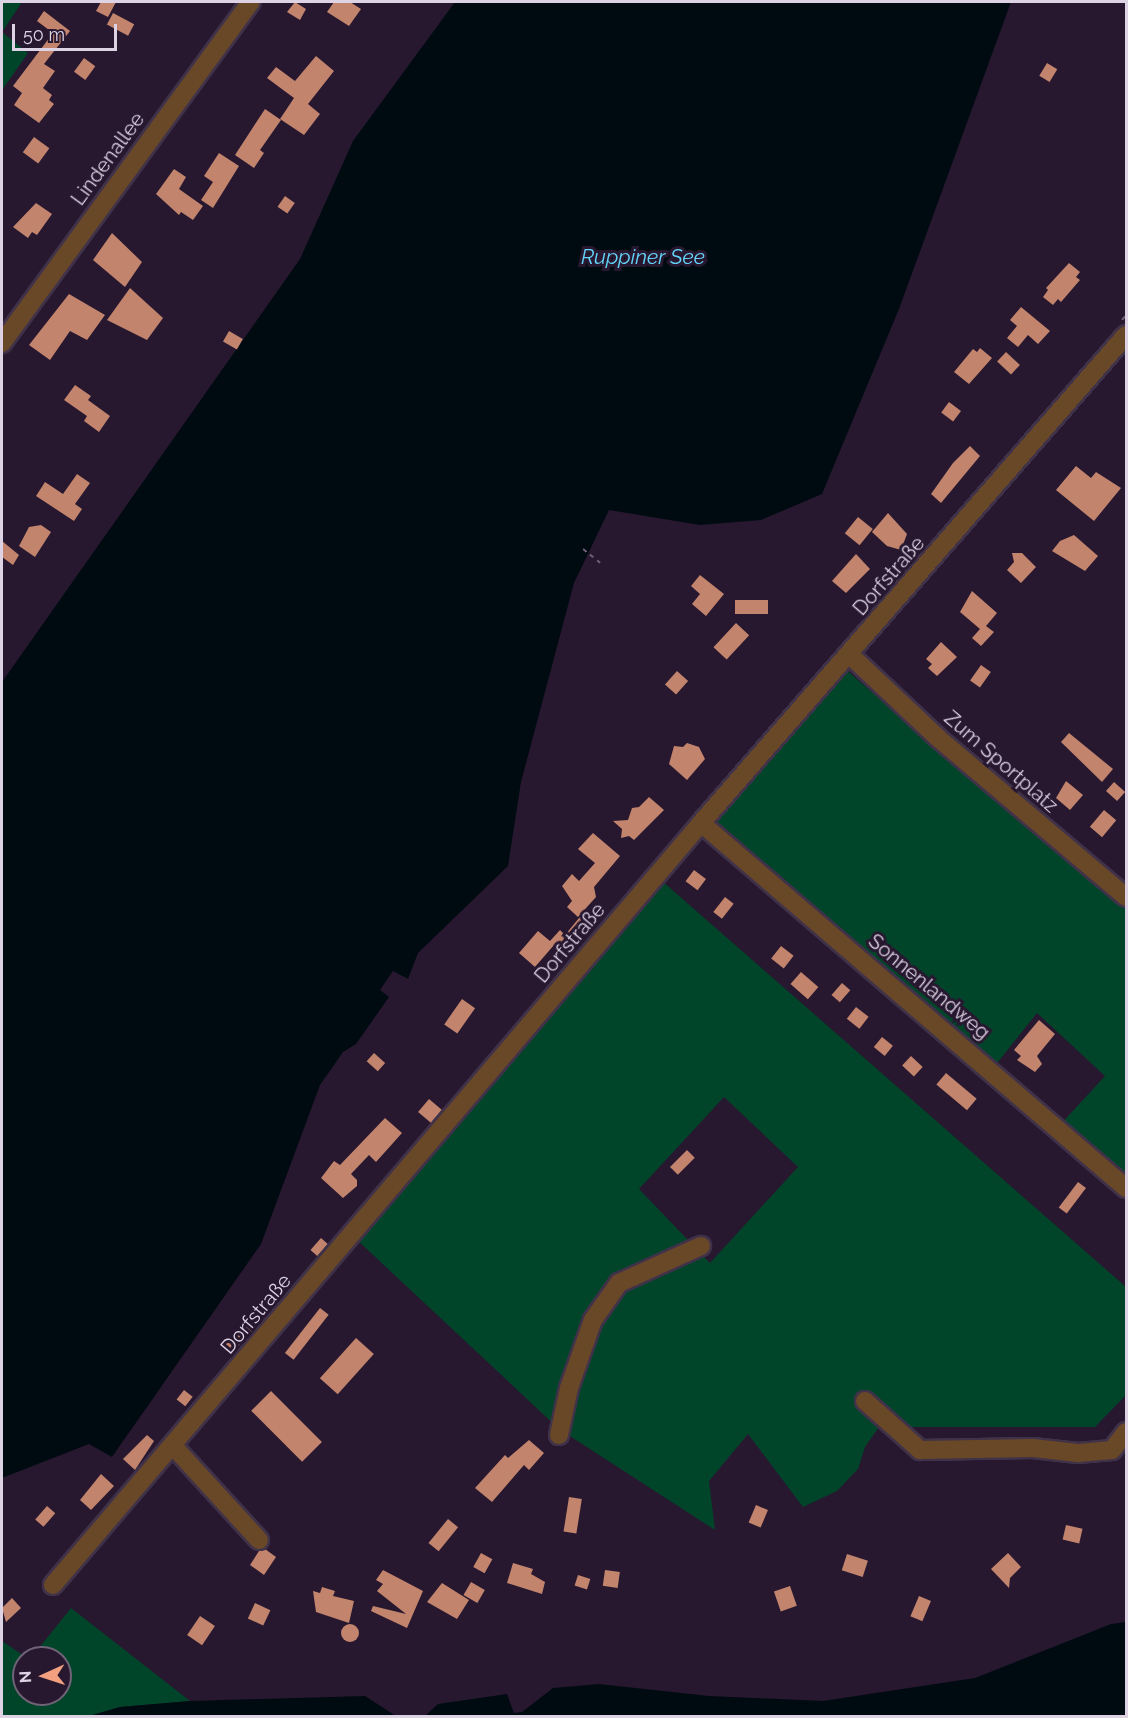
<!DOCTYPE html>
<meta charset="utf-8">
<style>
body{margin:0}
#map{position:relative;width:1128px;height:1718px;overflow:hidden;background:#271830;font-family:Raleway,sans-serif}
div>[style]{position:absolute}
.green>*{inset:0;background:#004529}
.water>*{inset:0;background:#000b11}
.building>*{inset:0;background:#c2846c;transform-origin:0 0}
.round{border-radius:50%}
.path>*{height:2px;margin-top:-1px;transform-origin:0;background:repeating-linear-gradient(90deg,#6d6075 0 4.5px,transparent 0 9px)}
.roads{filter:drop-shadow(2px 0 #403249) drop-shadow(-2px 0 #403249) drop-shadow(0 2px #403249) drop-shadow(0 -2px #403249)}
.minor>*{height:18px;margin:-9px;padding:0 9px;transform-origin:9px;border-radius:9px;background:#694828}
span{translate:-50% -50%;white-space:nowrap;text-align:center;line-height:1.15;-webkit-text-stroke:6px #271830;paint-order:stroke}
.street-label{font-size:20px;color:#ddd3e4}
.water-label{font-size:21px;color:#63d5f8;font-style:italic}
.frame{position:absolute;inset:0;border:3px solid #ddd3e4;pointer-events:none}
.north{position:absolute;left:12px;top:1646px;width:60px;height:60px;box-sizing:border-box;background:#271830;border:2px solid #706378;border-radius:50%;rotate:267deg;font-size:16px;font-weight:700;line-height:24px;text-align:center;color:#ddd3e4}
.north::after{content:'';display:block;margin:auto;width:21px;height:27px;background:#f2a07f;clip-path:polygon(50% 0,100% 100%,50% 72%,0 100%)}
.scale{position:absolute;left:12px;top:24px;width:105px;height:27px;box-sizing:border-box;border:3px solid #ddd3e4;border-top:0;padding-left:8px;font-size:18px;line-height:21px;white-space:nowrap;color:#ddd3e4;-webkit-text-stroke:4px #271830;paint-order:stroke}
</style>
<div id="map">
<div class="green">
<i style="clip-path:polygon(2px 2px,22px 2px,2px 32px,28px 53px,2px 90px)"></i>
<i style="clip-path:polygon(843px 667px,1043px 841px,1126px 905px,1126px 1183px,1060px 1125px,1105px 1076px,1037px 1013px,994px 1067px,703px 822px)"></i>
<i style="clip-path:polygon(evenodd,662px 881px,1126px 1287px,1126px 1395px,1095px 1427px,879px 1427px,865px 1447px,858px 1469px,837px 1491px,803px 1507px,748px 1434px,709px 1481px,715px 1530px,559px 1429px,355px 1238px,662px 881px,724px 1097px,798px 1167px,710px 1263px,639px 1189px,724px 1097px)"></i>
<i style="clip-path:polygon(71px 1608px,190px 1701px,120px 1707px,89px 1716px,2px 1716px,2px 1641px,27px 1658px,24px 1694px,60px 1694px,60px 1658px,31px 1658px)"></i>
</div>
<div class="water">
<i style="clip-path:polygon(455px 2px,1011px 2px,899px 309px,822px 494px,761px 520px,700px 525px,609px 510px,574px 583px,521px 782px,508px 866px,418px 953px,408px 979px,393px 971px,380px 990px,389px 997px,356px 1044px,343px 1052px,320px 1085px,261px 1244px,112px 1457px,89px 1444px,2px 1478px,2px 682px,300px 259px,353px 141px)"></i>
<i style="clip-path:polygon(1126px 1622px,1126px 1716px,425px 1716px,438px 1704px,507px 1694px,514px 1713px,522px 1712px,553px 1688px,599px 1684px,709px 1696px,823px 1701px,975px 1678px,1111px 1624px)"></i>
<i style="clip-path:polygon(365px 1696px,396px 1716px,89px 1716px,120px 1707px,190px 1701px)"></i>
</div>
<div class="building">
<i style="clip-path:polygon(101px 2px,116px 2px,108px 17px,96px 11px)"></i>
<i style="clip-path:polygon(295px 2px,306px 9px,300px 20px,287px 12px)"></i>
<i style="clip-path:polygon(334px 2px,350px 2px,361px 9px,349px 26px,327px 12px)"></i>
<i style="clip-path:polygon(44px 11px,70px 31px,44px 64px,55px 71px,43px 88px,52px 95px,49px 100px,54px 104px,39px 123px,14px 105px,22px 93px,13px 86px,53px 33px,37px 21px)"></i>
<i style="left:113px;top:13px;width:24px;height:13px;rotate:28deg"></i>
<i style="clip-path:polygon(316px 56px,334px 71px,308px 104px,320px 114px,304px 135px,280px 119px,294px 98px,267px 78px,276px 67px,295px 81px)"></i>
<i style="left:84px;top:58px;width:14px;height:17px;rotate:36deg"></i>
<i style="left:1047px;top:63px;width:12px;height:15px;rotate:31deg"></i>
<i style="clip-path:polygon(265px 109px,281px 120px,260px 150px,264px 153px,254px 168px,235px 155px)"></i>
<i style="left:34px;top:137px;width:19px;height:19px;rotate:36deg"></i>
<i style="clip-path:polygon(219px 153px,239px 166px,213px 208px,201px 200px,213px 182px,204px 176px)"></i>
<i style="clip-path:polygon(174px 169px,186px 177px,179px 189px,203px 206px,193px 220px,181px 212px,179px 215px,156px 194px)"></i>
<i style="left:285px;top:196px;width:12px;height:13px;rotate:35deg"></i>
<i style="clip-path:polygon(36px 203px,52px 214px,37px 235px,32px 232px,28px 238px,13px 227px)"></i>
<i style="clip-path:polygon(112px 233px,142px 262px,125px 287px,93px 260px)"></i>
<i style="clip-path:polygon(1069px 263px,1080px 272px,1076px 277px,1080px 280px,1061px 302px,1058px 299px,1053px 305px,1043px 297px,1048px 290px,1046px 288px)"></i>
<i style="clip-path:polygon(130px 288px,163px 318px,147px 340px,107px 320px)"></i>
<i style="clip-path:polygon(69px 294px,105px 315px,87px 340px,70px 331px,50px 360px,29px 345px)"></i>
<i style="clip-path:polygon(1021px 307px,1050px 331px,1038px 344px,1028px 335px,1018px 347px,1007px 338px,1017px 326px,1010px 320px)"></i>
<i style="left:229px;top:331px;width:16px;height:12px;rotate:30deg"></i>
<i style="clip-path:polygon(980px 348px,992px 358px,969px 384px,954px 372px,973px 349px,977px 352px)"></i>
<i style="left:1006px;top:352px;width:19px;height:13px;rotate:43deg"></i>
<i style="clip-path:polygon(75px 385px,91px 396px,88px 400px,110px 416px,99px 432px,84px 421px,87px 416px,64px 400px)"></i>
<i style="left:949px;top:402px;width:15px;height:13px;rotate:37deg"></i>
<i style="clip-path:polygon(970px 446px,980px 456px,941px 503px,931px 494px,953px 463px)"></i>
<i style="clip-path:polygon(1076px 466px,1091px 478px,1096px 472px,1121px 488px,1094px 521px,1056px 490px)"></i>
<i style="clip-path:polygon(77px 474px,90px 483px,75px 504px,82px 509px,74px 521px,36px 496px,45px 482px,63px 494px)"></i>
<i style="clip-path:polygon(888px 513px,907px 534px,901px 550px,887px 546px,872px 532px)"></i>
<i style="left:858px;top:517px;width:19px;height:21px;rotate:39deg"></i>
<i style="clip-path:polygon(41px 525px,51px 532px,35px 557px,19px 546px,29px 527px)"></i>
<i style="clip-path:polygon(1074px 535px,1098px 556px,1085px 571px,1052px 551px,1060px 541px)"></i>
<i style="clip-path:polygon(2px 541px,19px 555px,13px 565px,2px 557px)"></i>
<i style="clip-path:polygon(1012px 553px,1022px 553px,1036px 567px,1021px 583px,1007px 570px,1014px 562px)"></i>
<i style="clip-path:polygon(856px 554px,870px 569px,846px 593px,832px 581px)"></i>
<i style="clip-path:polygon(700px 575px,724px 594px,706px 616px,692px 604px,700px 594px,691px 586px)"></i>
<i style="clip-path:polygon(972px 591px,997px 613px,986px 626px,994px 632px,981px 646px,972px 638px,980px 629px,960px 612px)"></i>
<i style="left:768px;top:600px;width:14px;height:33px;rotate:90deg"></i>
<i style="left:736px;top:623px;width:18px;height:33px;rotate:43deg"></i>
<i style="clip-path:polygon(941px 642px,957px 657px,937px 676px,928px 668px,932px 664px,926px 659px)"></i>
<i style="left:981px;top:665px;width:12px;height:19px;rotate:35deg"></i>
<i style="left:677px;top:671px;width:15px;height:18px;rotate:42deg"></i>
<i style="clip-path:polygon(1069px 733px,1113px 769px,1102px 782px,1061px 742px)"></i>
<i style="clip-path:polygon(687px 743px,699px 747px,705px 759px,687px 780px,669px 764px,674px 746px,683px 747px)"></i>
<i style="clip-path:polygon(1066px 781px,1083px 795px,1070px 810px,1056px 798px)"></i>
<i style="left:1114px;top:782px;width:15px;height:12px;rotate:42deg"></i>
<i style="clip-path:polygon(649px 797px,664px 810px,634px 840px,629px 836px,621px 838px,622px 829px,613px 821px,628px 820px,632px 808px,639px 807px)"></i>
<i style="left:1104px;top:810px;width:16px;height:22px;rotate:40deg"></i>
<i style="clip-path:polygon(593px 833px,620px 856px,594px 887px,596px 897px,578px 917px,567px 907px,572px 901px,562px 886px,572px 874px,579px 881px,595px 863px,578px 849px)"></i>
<i style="left:694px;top:870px;width:15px;height:14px;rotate:37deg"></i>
<i style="left:725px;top:897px;width:11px;height:19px;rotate:38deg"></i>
<i style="clip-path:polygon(584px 912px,595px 922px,566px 955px,554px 945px,535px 967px,519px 953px,538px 931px,550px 941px,560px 930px,565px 935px)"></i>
<i style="left:781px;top:946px;width:16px;height:16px;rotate:38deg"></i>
<i style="left:801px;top:972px;width:23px;height:16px;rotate:41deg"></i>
<i style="left:842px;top:983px;width:11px;height:16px;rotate:41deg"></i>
<i style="left:462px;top:999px;width:16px;height:31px;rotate:35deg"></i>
<i style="left:856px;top:1007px;width:16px;height:15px;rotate:38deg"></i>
<i style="clip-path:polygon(1039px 1020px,1055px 1034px,1037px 1056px,1042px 1064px,1035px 1072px,1017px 1060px,1021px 1056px,1014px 1050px)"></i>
<i style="left:882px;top:1037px;width:14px;height:13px;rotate:39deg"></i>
<i style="left:374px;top:1053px;width:15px;height:11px;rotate:42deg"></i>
<i style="left:911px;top:1056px;width:16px;height:13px;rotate:43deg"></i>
<i style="left:946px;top:1073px;width:40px;height:15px;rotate:40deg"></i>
<i style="left:429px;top:1099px;width:17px;height:17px;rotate:40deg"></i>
<i style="clip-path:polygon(385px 1118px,402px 1133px,376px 1162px,369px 1155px,351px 1174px,357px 1180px,357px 1186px,343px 1198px,321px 1178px,334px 1161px,340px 1165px)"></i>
<i style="left:687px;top:1150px;width:11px;height:24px;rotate:45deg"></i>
<i style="left:1078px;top:1182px;width:10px;height:32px;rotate:37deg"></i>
<i style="left:321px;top:1238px;width:9px;height:16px;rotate:41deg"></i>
<i style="left:320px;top:1308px;width:11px;height:57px;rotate:38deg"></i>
<i style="clip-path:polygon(248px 1320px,256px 1327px,231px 1354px,224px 1343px)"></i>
<i style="left:356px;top:1338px;width:24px;height:54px;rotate:42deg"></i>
<i style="left:184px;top:1390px;width:11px;height:12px;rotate:38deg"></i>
<i style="left:271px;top:1391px;width:72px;height:28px;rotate:45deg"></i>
<i style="clip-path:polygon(147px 1435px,154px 1441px,135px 1470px,123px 1459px)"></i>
<i style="clip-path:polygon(529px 1440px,544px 1453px,529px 1470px,524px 1465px,492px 1502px,475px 1488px,505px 1455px,508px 1458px)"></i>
<i style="clip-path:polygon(101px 1474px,114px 1486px,91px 1510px,80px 1500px)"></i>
<i style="left:569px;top:1497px;width:13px;height:35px;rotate:9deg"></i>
<i style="left:756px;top:1505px;width:13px;height:19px;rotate:23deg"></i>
<i style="left:47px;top:1506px;width:11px;height:18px;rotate:41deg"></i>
<i style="left:448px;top:1519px;width:13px;height:31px;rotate:39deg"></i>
<i style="left:1066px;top:1525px;width:17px;height:15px;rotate:13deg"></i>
<i style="clip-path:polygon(265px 1549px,276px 1557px,264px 1575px,250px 1565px,259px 1551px)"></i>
<i style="left:481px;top:1553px;width:13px;height:16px;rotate:29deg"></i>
<i style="clip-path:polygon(1008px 1553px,1021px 1567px,1010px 1578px,1009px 1588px,991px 1569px)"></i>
<i style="left:847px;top:1554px;width:22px;height:17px;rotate:18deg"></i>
<i style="clip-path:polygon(513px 1563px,533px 1569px,531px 1574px,545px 1582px,542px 1594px,507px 1583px)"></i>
<i style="clip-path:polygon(383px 1570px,423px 1591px,407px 1628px,371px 1611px,373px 1606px,406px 1614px,377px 1591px,383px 1584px,376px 1580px)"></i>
<i style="left:605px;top:1570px;width:15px;height:16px;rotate:8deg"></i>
<i style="left:578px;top:1575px;width:13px;height:11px;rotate:18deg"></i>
<i style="left:471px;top:1582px;width:16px;height:15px;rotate:30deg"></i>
<i style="clip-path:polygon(442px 1583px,469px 1600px,457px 1619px,427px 1602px)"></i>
<i style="left:790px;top:1586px;width:21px;height:17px;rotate:71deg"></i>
<i style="clip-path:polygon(322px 1587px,335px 1591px,333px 1596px,354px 1601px,349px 1623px,316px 1612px,313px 1591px,320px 1593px)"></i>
<i style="left:919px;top:1596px;width:13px;height:22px;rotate:23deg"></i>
<i style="clip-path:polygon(12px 1598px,21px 1608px,6px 1622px,2px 1608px)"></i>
<i style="left:255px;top:1603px;width:17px;height:17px;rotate:25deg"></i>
<i style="left:200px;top:1616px;width:18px;height:23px;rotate:34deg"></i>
<i class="round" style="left:341px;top:1624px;width:18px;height:18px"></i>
</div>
<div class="path">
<i style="left:1122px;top:320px;width:6px;rotate:-51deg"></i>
<i style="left:583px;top:549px;width:22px;rotate:39deg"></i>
</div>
<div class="roads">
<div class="minor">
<i style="left:2px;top:343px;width:422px;rotate:-53.9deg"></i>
<i style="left:850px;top:655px;width:121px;rotate:43.3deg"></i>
<i style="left:938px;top:738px;width:246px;rotate:40.2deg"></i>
<i style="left:701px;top:823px;width:560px;rotate:40.66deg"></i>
<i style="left:865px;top:1401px;width:74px;rotate:41.7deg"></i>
<i style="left:920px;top:1450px;width:113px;rotate:-1deg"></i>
<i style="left:1033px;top:1448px;width:45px;rotate:6.3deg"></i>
<i style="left:1078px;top:1453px;width:34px;rotate:-5deg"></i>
<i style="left:1112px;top:1450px;width:23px;rotate:-52deg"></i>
<i style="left:559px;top:1435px;width:48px;rotate:-78deg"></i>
<i style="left:569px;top:1388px;width:72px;rotate:-70.6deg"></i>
<i style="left:593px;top:1320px;width:45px;rotate:-54.9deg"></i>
<i style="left:619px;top:1283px;width:90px;rotate:-24.3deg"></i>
<i style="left:174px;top:1447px;width:126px;rotate:47.6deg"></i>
<i style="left:53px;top:1585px;width:1000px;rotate:-49.62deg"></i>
<i style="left:701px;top:823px;width:647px;rotate:-48.95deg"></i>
</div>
</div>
<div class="street-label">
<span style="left:108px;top:159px;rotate:-54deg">Lindenallee</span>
<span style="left:889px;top:576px;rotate:-49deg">Dorfstraße</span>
<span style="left:1001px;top:762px;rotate:41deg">Zum Sportplatz</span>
<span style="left:570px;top:943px;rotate:-50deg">Dorfstraße</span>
<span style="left:929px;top:987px;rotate:40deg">Sonnenlandweg</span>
<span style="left:256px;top:1314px;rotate:-50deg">Dorfstraße</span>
</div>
<div class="water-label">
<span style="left:643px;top:257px">Ruppiner See</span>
</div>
<div class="frame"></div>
<div class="north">N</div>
<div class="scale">50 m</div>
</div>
